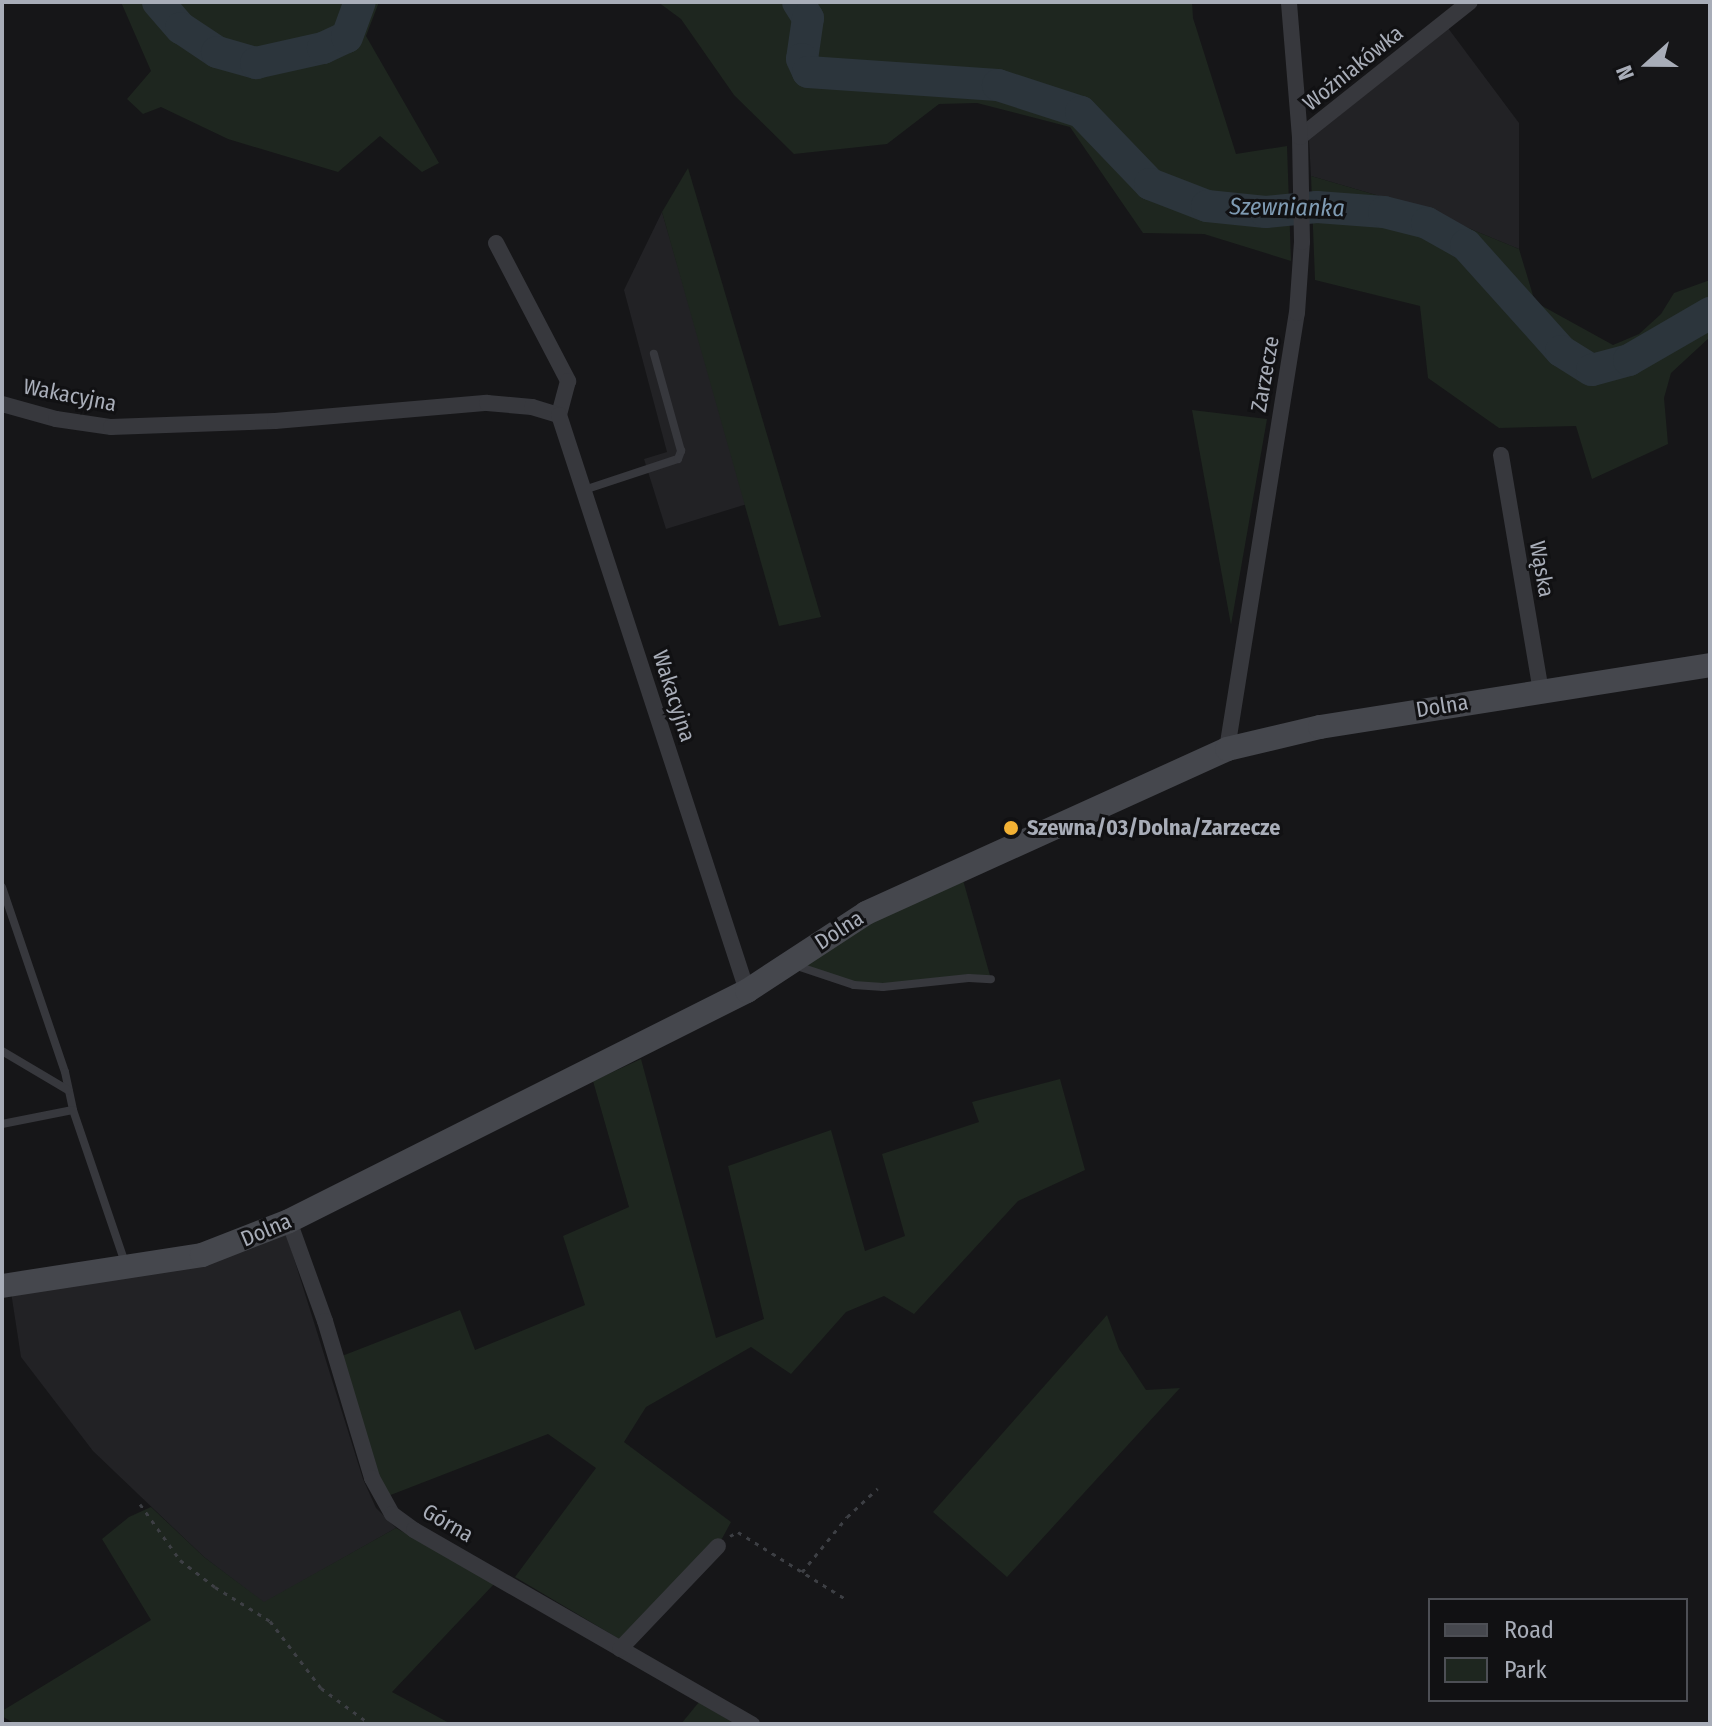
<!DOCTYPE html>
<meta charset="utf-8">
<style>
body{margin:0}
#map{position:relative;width:1712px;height:1726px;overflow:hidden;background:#161618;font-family:"Fira Sans Condensed",sans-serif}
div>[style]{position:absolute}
.built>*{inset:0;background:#222225}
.green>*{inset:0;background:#1e261f}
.river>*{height:32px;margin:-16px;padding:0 16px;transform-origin:16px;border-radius:16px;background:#2c353c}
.path>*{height:3px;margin-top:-1.5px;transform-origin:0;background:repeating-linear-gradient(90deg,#3d3f44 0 4px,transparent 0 10px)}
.lane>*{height:8px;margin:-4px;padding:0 4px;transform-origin:4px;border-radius:4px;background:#37383d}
.street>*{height:16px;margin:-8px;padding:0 8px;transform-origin:8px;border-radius:8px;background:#37383d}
.secondary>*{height:24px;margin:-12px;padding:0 12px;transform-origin:12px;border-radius:12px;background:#45474d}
.dots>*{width:22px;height:22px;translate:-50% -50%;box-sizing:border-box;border:4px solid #111113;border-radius:50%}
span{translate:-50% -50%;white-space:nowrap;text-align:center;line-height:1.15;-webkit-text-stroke:6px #111113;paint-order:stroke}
.street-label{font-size:22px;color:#a8adb8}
.poi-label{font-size:22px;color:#a8adb8;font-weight:700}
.left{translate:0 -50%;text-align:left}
.water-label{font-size:24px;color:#7f9bb3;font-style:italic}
.frame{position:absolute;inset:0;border:4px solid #a8adb8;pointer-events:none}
.legend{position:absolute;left:1428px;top:1598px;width:260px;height:104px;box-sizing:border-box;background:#111113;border:2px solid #4d4f55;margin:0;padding:10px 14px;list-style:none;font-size:24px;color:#a8adb8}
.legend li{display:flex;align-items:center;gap:16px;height:40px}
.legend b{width:40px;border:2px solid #4d4f55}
.north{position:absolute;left:1608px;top:24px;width:80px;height:80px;-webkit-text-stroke:6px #111113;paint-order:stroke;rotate:249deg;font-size:22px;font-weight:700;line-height:32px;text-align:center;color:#a8adb8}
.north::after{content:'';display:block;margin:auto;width:28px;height:36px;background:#a8adb8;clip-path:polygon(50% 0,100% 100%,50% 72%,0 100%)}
</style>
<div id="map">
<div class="built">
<i style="clip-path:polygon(1448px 28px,1519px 123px,1519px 249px,1417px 207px,1311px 176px,1309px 140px)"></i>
<i style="clip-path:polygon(662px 212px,747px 504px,666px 529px,644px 459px,667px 452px,624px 290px)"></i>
<i style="clip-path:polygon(286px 1233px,363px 1479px,376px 1508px,396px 1528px,264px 1603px,204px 1557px,93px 1451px,21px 1357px,11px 1292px)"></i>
</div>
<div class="green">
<i style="clip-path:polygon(121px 2px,379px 2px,366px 36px,439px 163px,422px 172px,380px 136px,338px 172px,228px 139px,161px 107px,143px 114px,127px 99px,151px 71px)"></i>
<i style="clip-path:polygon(658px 2px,1192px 2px,1193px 18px,1236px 154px,1287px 146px,1291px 261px,1204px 234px,1143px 233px,1070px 127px,977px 103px,939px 104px,887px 144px,794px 154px,734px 95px,681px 19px)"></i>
<i style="clip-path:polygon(688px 168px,821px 617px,779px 626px,662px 212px)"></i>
<i style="clip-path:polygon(1311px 176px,1417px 207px,1519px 249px,1535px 302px,1613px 345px,1639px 334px,1661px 314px,1674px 293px,1710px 280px,1710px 337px,1671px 373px,1664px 398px,1668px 444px,1592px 479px,1576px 426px,1499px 428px,1428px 378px,1420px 306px,1315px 280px)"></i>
<i style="clip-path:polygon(1192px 410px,1267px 419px,1231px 625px)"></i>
<i style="clip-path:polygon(963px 880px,991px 979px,854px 985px,801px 968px,886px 912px)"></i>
<i style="clip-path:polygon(641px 1059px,716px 1338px,764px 1319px,728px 1166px,831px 1130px,865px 1251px,905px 1236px,882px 1154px,979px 1122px,972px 1102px,1060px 1079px,1085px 1170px,1018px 1201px,914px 1314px,884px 1296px,846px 1312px,791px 1374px,751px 1347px,646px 1407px,624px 1442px,731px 1522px,718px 1546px,626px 1643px,515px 1577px,596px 1468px,548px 1434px,388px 1496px,375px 1468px,342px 1356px,460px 1310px,475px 1350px,585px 1305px,563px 1236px,629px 1207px,593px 1081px)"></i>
<i style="clip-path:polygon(1107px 1315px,1119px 1349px,1146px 1390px,1180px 1388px,1007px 1577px,933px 1512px)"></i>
<i style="clip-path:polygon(151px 1507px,204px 1557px,264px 1602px,396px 1528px,494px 1584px,392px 1692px,451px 1724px,15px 1724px,2px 1716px,2px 1711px,151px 1620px,102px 1539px,129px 1517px)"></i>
<i style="clip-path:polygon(699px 1702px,735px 1724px,681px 1724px)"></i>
</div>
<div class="river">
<i style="left:158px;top:2px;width:35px;rotate:49deg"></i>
<i style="left:181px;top:28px;width:43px;rotate:33.7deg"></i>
<i style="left:217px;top:52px;width:41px;rotate:15.8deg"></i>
<i style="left:256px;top:63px;width:69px;rotate:-12.6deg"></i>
<i style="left:323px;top:48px;width:26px;rotate:-25deg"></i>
<i style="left:347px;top:37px;width:37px;rotate:-70deg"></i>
<i style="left:798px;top:2px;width:19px;rotate:58deg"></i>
<i style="left:808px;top:18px;width:41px;rotate:98.3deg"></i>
<i style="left:802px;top:59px;width:14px;rotate:65deg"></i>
<i style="left:808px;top:72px;width:190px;rotate:3.9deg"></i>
<i style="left:998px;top:85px;width:87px;rotate:18deg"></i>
<i style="left:1081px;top:112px;width:100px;rotate:46.2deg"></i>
<i style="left:1150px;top:184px;width:61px;rotate:21.1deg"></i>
<i style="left:1207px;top:206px;width:59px;rotate:5.8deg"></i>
<i style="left:1266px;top:212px;width:51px;rotate:-5.6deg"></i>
<i style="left:1317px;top:207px;width:67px;rotate:4.3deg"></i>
<i style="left:1384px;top:212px;width:44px;rotate:14.3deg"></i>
<i style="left:1427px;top:223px;width:45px;rotate:29.4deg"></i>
<i style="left:1466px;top:245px;width:142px;rotate:48.1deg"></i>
<i style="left:1561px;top:351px;width:36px;rotate:32deg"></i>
<i style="left:1592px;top:370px;width:38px;rotate:-15deg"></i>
<i style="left:1629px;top:360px;width:94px;rotate:-30.1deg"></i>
</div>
<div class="path">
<i style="left:140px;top:1504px;width:69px;rotate:54.5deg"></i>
<i style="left:180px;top:1560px;width:44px;rotate:37.6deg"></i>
<i style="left:215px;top:1587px;width:65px;rotate:31.7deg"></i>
<i style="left:270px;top:1621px;width:84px;rotate:52.7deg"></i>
<i style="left:321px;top:1688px;width:61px;rotate:36.3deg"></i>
<i style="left:730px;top:1536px;width:9px;rotate:-27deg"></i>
<i style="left:738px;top:1532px;width:125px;rotate:31.9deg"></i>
<i style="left:802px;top:1572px;width:71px;rotate:-50.7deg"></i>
<i style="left:847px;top:1517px;width:42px;rotate:-43.1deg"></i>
</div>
<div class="lane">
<i style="left:584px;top:490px;width:99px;rotate:-18.3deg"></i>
<i style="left:678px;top:459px;width:9px;rotate:-69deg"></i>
<i style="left:681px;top:451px;width:101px;rotate:-105.6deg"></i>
<i style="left:2px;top:887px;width:195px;rotate:71.2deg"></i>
<i style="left:65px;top:1072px;width:39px;rotate:78deg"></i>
<i style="left:794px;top:965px;width:63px;rotate:18.4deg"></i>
<i style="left:854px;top:985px;width:29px;rotate:4deg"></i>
<i style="left:883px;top:987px;width:86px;rotate:-6deg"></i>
<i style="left:969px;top:978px;width:22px;rotate:3deg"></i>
<i style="left:2px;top:1051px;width:77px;rotate:30.6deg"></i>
<i style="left:2px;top:1124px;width:72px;rotate:-11.2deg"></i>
<i style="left:73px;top:1110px;width:162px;rotate:71.2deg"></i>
</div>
<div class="street">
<i style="left:1300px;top:137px;width:217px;rotate:-38.5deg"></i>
<i style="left:496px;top:243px;width:156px;rotate:62.4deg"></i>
<i style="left:568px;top:381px;width:35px;rotate:105deg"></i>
<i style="left:2px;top:404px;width:56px;rotate:15.5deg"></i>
<i style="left:56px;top:419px;width:56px;rotate:8.3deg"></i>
<i style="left:111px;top:427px;width:164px;rotate:-2.1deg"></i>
<i style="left:275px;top:421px;width:213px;rotate:-4.9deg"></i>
<i style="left:487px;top:403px;width:45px;rotate:5.1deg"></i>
<i style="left:532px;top:407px;width:28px;rotate:17deg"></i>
<i style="left:559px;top:415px;width:606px;rotate:71.92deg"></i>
<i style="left:1501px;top:455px;width:239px;rotate:80.4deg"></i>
<i style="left:1227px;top:749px;width:442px;rotate:-80.9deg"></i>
<i style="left:1297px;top:313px;width:71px;rotate:-86deg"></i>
<i style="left:1302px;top:242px;width:105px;rotate:-91.1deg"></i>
<i style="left:1300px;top:137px;width:135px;rotate:-94.7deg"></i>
<i style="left:289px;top:1221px;width:106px;rotate:70.2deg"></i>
<i style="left:325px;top:1321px;width:164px;rotate:73.3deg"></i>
<i style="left:372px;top:1478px;width:41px;rotate:60.9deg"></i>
<i style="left:392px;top:1514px;width:27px;rotate:36deg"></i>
<i style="left:414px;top:1530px;width:390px;rotate:29.9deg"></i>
<i style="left:620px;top:1649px;width:142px;rotate:-46.4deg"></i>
</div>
<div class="secondary">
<i style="left:2px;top:1286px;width:202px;rotate:-8.8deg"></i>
<i style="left:202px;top:1255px;width:93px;rotate:-21.3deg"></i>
<i style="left:289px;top:1221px;width:513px;rotate:-26.67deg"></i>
<i style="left:747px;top:991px;width:142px;rotate:-33.2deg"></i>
<i style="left:866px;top:913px;width:397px;rotate:-24.4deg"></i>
<i style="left:1227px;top:749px;width:96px;rotate:-13.3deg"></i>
<i style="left:1320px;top:727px;width:395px;rotate:-9deg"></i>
</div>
<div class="dots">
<i style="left:1011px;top:828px;background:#f2b134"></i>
</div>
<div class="street-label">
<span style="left:1353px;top:68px;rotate:-39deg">Woźniakówka</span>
<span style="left:1265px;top:374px;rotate:-80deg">Zarzecze</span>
<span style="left:70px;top:395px;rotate:11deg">Wakacyjna</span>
<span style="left:1542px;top:569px;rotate:80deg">Wąska</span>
<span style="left:674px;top:696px;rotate:72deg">Wakacyjna</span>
<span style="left:1442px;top:706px;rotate:-9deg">Dolna</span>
<span style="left:839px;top:930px;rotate:-33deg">Dolna</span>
<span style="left:266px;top:1230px;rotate:-23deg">Dolna</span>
<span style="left:448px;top:1523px;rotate:30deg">Górna</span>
</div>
<div class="poi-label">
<span class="left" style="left:1027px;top:828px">Szewna/03/Dolna/Zarzecze</span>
</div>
<div class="water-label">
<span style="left:1287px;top:208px;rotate:1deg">Szewnianka</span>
</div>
<div class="frame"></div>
<ul class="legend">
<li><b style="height:10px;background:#45474d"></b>Road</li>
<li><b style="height:22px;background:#1e261f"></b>Park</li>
</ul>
<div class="north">N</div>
</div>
